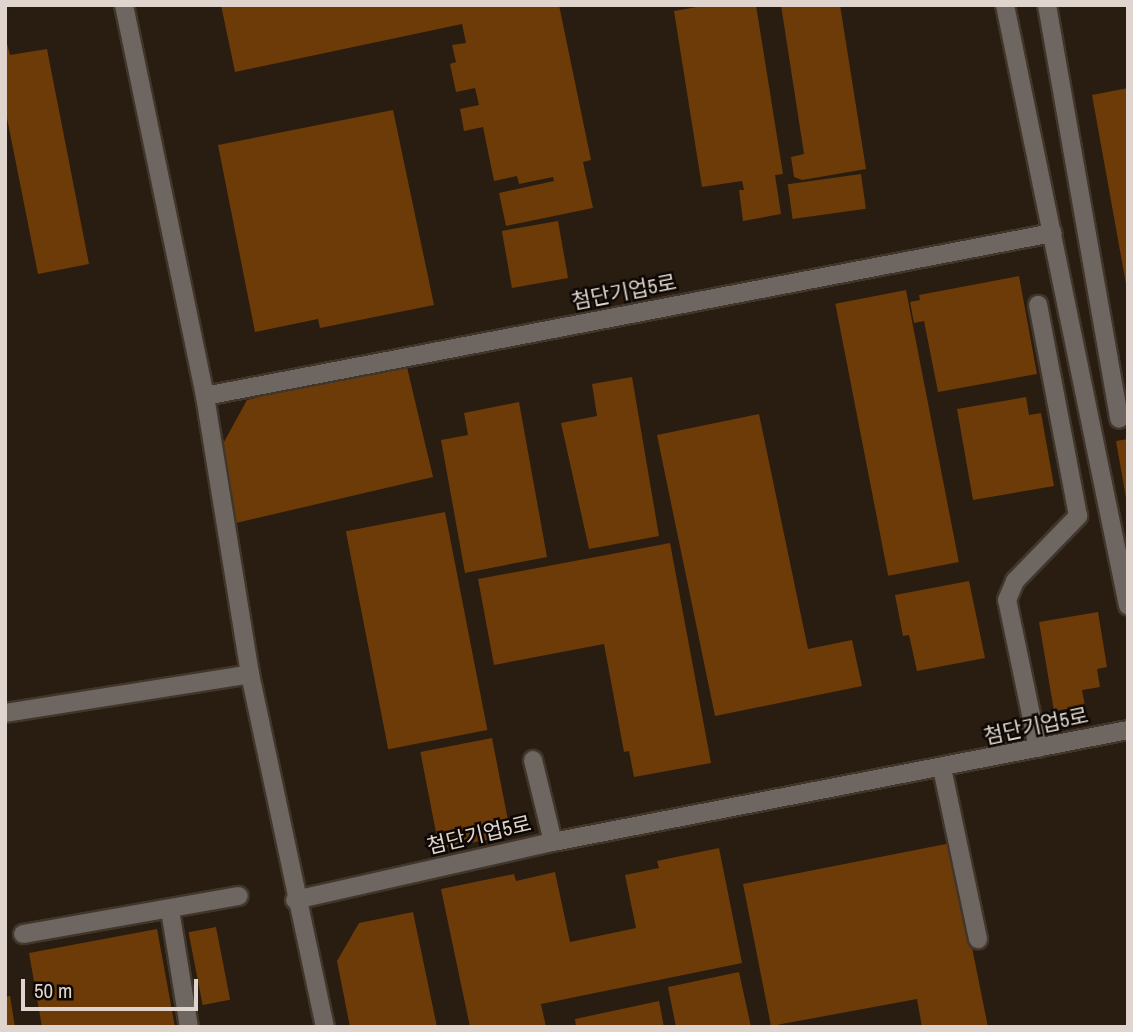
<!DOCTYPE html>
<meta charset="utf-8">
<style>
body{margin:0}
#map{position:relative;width:1133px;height:1032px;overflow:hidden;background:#291c11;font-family:"Archivo Narrow","Noto Sans KR",sans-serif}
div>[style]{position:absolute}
.building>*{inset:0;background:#6d3b07;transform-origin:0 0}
.roads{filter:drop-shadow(2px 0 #42362b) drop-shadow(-2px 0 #42362b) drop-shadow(0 2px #42362b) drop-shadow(0 -2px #42362b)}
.minor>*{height:18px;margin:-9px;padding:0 9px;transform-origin:9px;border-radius:9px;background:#6e6761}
span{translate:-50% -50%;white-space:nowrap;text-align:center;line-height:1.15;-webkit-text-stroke:5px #0d0804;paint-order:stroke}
.street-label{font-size:21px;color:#dfd5ce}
.frame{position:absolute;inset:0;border:7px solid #dfd5ce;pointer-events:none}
.scale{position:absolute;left:21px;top:979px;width:177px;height:32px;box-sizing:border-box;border:4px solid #dfd5ce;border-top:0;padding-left:9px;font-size:21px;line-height:24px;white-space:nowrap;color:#dfd5ce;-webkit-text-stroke:5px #0d0804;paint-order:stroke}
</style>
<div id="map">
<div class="building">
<i style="clip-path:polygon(221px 5px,559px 5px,591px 160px,583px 162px,593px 208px,506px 226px,499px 193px,554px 181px,553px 177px,519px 184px,517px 176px,494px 181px,483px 127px,464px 131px,460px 109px,479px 105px,475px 88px,456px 92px,450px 64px,456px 62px,452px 45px,466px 43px,462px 24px,235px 72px)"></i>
<i style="clip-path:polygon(708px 5px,756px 5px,783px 174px,775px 175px,781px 214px,743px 221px,739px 190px,744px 190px,742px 181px,702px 187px,674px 11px)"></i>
<i style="clip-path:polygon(781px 5px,840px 5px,866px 169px,802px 180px,794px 177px,791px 157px,804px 154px)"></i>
<i style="clip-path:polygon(5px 36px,10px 55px,47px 49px,89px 264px,38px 274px,5px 108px)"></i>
<i style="clip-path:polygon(1128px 88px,1128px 284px,1126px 284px,1092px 95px)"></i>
<i style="clip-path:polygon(393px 110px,434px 305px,320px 328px,318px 319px,255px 332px,218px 145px)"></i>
<i style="left:861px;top:174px;width:35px;height:74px;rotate:82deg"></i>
<i style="left:558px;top:221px;width:58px;height:57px;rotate:80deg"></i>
<i style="clip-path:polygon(1019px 276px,1037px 374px,938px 392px,924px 321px,914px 323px,910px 302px,920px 300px,919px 295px)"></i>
<i style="left:906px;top:290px;width:277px;height:72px;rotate:79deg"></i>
<i style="clip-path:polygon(406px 363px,433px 477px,236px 523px,219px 451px,247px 400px)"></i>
<i style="clip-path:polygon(632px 377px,659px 536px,589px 549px,561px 423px,597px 416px,592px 384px)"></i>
<i style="clip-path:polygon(1026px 397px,1029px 415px,1041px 413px,1054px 486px,973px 500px,957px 409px)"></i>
<i style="clip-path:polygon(519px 402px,547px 557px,465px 573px,441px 440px,468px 435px,464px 413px)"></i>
<i style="clip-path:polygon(759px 414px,808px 649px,852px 640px,862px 686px,715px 716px,657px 435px)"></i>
<i style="clip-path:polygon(1128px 439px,1128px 498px,1126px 498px,1116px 441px)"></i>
<i style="left:445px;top:512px;width:222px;height:101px;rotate:79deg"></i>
<i style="clip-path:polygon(670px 543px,711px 763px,634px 777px,629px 751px,624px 752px,604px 644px,494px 665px,478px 579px)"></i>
<i style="clip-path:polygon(969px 581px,985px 658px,917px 671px,909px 635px,903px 636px,895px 595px)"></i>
<i style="clip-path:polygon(1098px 612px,1107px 667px,1097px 669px,1100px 687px,1082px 690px,1085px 706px,1054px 711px,1039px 622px)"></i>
<i style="left:492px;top:738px;width:99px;height:73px;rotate:79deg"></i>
<i style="clip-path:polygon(951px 843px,988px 1027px,922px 1027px,917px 999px,771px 1026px,743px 884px)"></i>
<i style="clip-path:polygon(719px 848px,742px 963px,541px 1004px,546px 1027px,470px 1027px,441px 889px,514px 874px,516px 881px,555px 872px,570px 942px,636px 928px,625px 875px,659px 868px,657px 861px)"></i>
<i style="clip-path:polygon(413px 912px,437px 1027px,350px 1027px,337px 961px,359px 923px)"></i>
<i style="left:216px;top:927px;width:74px;height:28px;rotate:79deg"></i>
<i style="clip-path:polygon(157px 929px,175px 1027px,42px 1027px,29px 953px)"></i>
<i style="clip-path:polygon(739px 972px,751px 1027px,676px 1027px,668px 987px)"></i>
<i style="clip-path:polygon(10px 996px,15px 1027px,5px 1027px,5px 997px)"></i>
<i style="clip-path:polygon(659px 1001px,664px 1027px,576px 1027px,575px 1019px)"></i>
</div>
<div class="roads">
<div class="minor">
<i style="left:124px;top:5px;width:399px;rotate:78.3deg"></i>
<i style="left:1005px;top:5px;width:613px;rotate:78.43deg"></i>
<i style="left:1047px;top:5px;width:420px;rotate:80.1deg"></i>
<i style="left:5px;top:713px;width:248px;rotate:-9deg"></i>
<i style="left:1038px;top:748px;width:151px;rotate:-101.8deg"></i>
<i style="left:1007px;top:600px;width:21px;rotate:-67deg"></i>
<i style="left:1015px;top:581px;width:91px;rotate:-45.9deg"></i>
<i style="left:1078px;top:516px;width:215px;rotate:-100.7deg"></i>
<i style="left:533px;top:760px;width:84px;rotate:76.3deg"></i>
<i style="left:942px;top:768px;width:175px;rotate:78.1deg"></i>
<i style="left:295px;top:900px;width:264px;rotate:-12.7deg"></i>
<i style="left:553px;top:842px;width:586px;rotate:-11.02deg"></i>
<i style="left:170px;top:910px;width:119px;rotate:80.8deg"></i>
<i style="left:23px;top:934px;width:219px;rotate:-10deg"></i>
<i style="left:325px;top:1027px;width:361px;rotate:-102deg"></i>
<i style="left:250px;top:674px;width:282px;rotate:-99.2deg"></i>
<i style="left:205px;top:396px;width:863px;rotate:-10.89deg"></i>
</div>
</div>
<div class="street-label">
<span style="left:624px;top:292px;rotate:-11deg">첨단기업5로</span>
<span style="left:1036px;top:726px;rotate:-12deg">첨단기업5로</span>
<span style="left:479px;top:835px;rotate:-13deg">첨단기업5로</span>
</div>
<div class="frame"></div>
<div class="scale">50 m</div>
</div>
